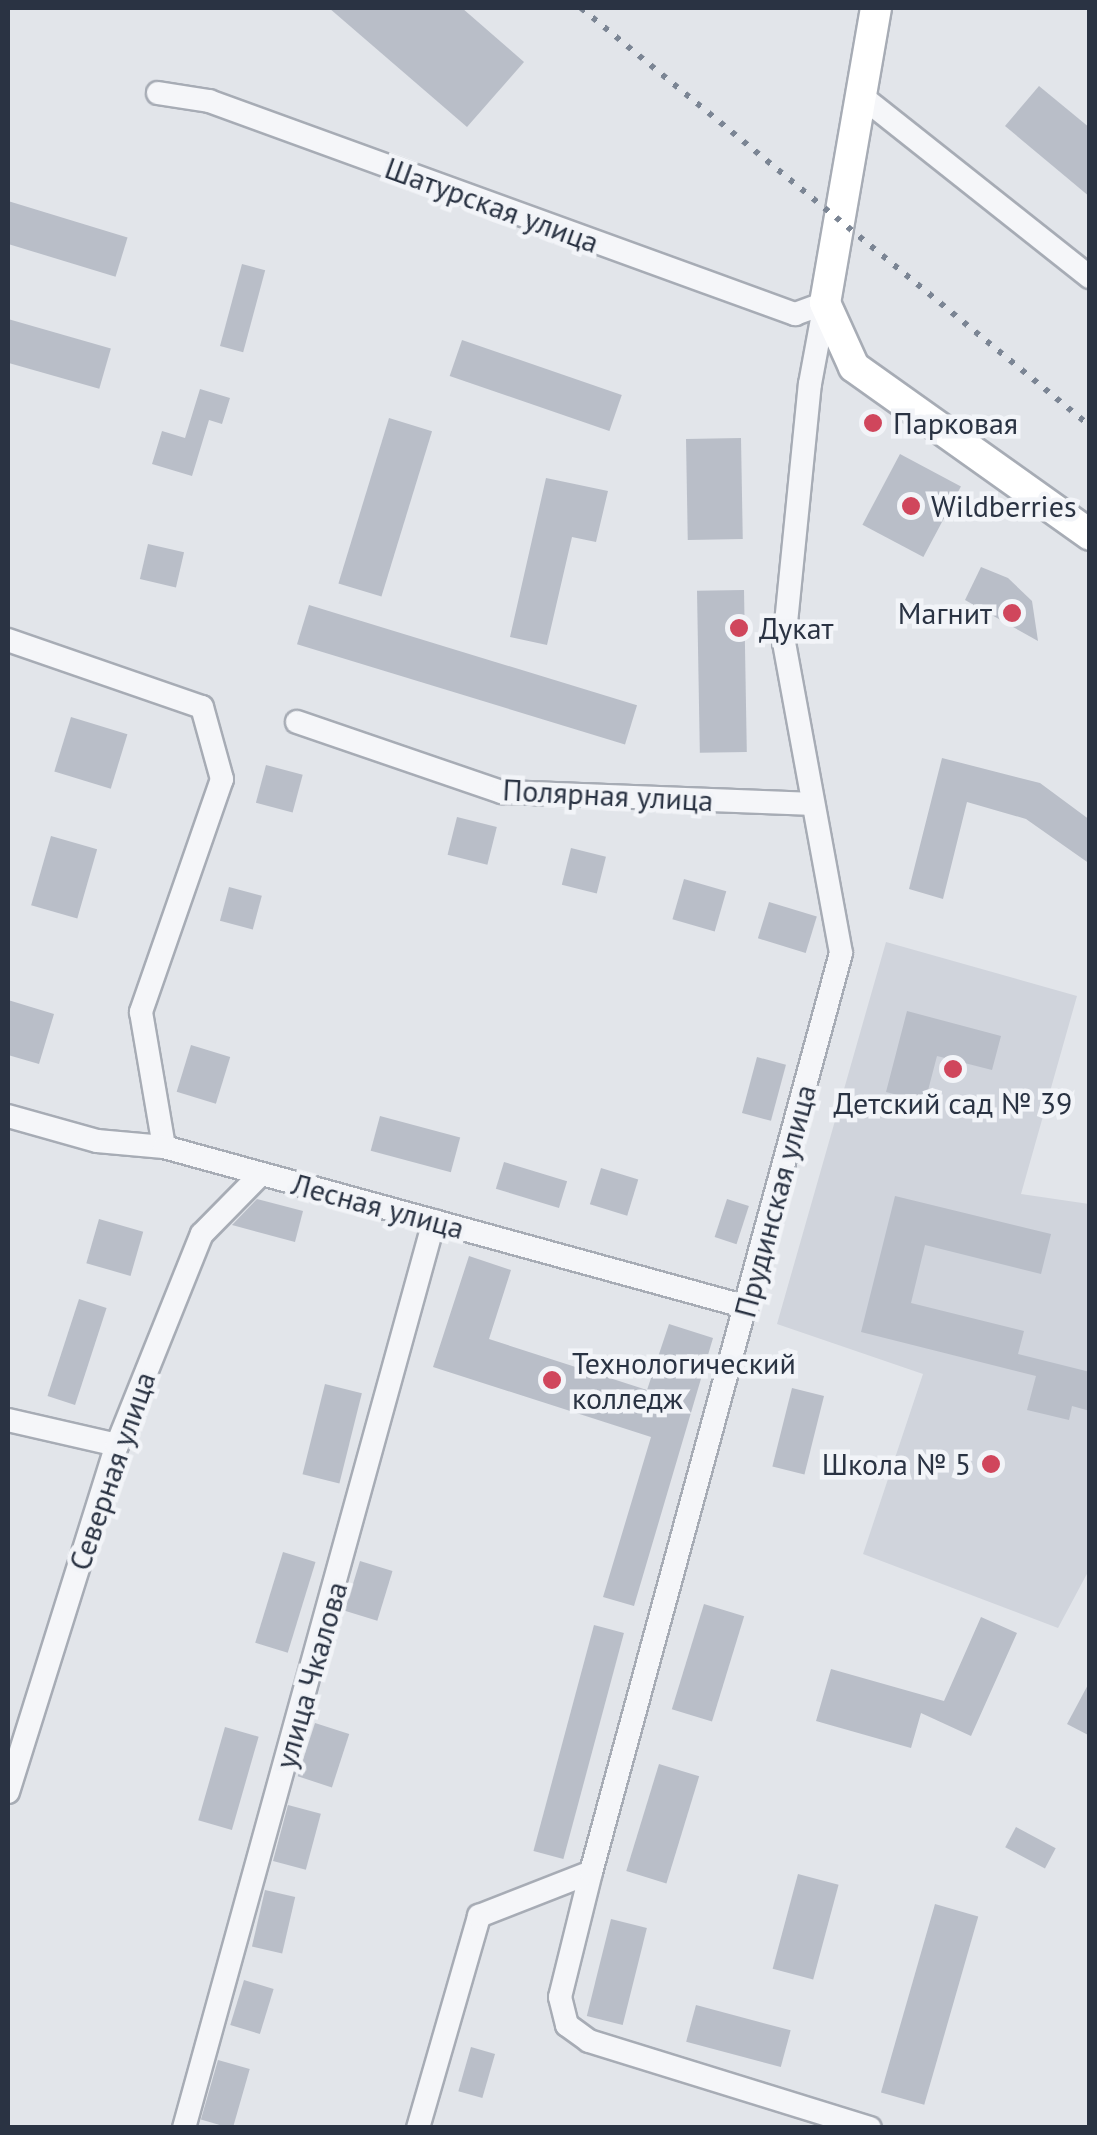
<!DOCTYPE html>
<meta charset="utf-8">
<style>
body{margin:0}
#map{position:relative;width:1097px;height:2135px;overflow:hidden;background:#e2e5ea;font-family:"PT Sans",sans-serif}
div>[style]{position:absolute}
.built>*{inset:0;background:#d0d4dc}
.building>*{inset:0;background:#b9bec8;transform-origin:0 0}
.roads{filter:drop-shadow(2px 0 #a7acb5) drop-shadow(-2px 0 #a7acb5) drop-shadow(0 2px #a7acb5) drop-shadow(0 -2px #a7acb5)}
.street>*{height:22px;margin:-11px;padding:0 11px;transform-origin:11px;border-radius:11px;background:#f5f6f9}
.secondary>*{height:30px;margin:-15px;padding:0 15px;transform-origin:15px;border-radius:15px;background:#fff}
.rail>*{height:6px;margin-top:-3px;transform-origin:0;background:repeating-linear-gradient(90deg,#7b8594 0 5px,transparent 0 15px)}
.dots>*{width:28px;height:28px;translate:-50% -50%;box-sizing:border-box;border:5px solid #f2f4f8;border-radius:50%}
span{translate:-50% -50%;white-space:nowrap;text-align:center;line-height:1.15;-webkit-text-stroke:9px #f2f4f8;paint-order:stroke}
.street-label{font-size:30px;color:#2a3343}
.poi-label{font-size:30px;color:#2a3343}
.left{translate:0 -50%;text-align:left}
.right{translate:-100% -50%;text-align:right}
.frame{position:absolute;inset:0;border:10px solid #2a3343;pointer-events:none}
</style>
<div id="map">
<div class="built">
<i style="clip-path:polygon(886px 942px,1077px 996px,1021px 1194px,1089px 1204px,1089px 1570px,1058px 1628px,863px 1554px,923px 1374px,777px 1324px)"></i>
</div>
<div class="building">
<i style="clip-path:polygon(329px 8px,462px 8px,524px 62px,467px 127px)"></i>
<i style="clip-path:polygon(1039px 86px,1090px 128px,1090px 197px,1005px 126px)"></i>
<i style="left:8px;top:201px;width:125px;height:41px;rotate:17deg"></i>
<i style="left:242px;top:264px;width:24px;height:85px;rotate:15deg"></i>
<i style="left:8px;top:319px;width:107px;height:42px;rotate:16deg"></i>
<i style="left:462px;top:340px;width:169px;height:38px;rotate:19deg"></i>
<i style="clip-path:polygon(200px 389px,230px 398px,222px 424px,209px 420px,192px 476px,152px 464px,162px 431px,185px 438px)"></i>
<i style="left:389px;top:418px;width:45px;height:173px;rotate:17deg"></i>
<i style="left:741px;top:438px;width:101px;height:55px;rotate:89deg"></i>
<i style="left:900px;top:454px;width:69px;height:80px;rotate:28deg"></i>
<i style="clip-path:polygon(546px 478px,608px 491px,596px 542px,572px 537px,547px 645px,510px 637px)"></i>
<i style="left:148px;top:544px;width:37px;height:36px;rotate:13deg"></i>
<i style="clip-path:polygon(981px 567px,1008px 578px,1032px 601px,1038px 641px,965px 600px)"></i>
<i style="left:744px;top:590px;width:162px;height:47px;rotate:89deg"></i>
<i style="left:309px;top:605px;width:343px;height:41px;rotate:17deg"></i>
<i style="left:71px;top:717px;width:59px;height:57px;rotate:17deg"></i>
<i style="clip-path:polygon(942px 758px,1040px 783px,1090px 820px,1090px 864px,1026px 819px,967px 802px,943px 899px,909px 889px)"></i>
<i style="left:266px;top:765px;width:38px;height:39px;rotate:15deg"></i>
<i style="left:457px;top:817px;width:41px;height:39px;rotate:14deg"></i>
<i style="left:51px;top:836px;width:48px;height:72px;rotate:16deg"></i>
<i style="left:571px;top:848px;width:36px;height:38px;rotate:14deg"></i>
<i style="left:684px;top:879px;width:44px;height:42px;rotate:16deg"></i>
<i style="left:229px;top:887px;width:34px;height:35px;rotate:15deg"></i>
<i style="left:769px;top:902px;width:50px;height:38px;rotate:17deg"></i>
<i style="clip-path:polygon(8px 1000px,54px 1014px,39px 1064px,8px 1055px)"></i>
<i style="clip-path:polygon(907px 1011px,1001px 1036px,992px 1070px,937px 1056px,925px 1102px,886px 1092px)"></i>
<i style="left:191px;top:1045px;width:41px;height:49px;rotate:17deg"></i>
<i style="left:757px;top:1057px;width:30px;height:58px;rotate:15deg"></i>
<i style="left:380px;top:1116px;width:83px;height:36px;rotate:15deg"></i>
<i style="left:504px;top:1162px;width:66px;height:28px;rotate:17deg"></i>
<i style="left:601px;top:1168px;width:39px;height:38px;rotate:17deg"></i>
<i style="clip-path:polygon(895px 1196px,1051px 1234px,1041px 1274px,925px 1245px,911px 1303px,1024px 1331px,1018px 1354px,1090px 1372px,1090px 1411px,1072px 1406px,1069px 1420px,1027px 1410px,1036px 1376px,861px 1332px)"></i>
<i style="clip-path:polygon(257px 1199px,303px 1211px,295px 1242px,232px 1225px)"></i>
<i style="left:727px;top:1199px;width:23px;height:40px;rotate:18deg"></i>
<i style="left:99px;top:1219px;width:46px;height:46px;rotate:16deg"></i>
<i style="clip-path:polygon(469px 1256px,511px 1270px,489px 1339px,647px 1390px,669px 1324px,713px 1338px,634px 1606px,603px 1597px,651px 1437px,433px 1367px)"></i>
<i style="left:79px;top:1299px;width:29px;height:102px;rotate:18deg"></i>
<i style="left:325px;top:1384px;width:38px;height:93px;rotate:14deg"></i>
<i style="left:792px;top:1388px;width:33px;height:81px;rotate:14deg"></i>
<i style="left:283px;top:1552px;width:34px;height:95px;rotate:17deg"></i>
<i style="left:360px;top:1561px;width:34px;height:52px;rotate:17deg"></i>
<i style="left:704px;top:1604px;width:42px;height:110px;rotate:17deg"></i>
<i style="clip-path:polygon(981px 1617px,1017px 1633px,971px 1736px,921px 1713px,911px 1748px,816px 1721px,831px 1669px,944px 1701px)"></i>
<i style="left:594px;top:1625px;width:31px;height:234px;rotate:15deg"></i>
<i style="clip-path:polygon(1090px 1681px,1090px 1736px,1067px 1724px)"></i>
<i style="left:315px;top:1723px;width:36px;height:56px;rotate:18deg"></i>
<i style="left:225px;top:1727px;width:35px;height:97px;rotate:16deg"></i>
<i style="left:659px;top:1764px;width:42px;height:112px;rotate:17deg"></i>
<i style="left:288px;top:1805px;width:34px;height:58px;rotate:15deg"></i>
<i style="left:1016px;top:1827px;width:45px;height:23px;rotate:28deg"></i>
<i style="left:798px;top:1874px;width:42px;height:98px;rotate:15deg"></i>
<i style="left:265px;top:1890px;width:31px;height:58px;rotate:13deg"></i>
<i style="left:935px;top:1904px;width:45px;height:196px;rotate:16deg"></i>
<i style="left:611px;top:1919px;width:37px;height:100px;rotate:14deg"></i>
<i style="left:244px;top:1980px;width:31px;height:47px;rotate:17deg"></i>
<i style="left:696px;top:2005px;width:98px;height:38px;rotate:15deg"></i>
<i style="left:471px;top:2047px;width:25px;height:46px;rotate:16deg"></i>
<i style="left:218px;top:2060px;width:33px;height:62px;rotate:16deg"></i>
</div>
<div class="roads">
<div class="street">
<i style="left:158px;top:93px;width:52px;rotate:8.9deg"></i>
<i style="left:209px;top:101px;width:624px;rotate:19.98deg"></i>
<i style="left:795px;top:314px;width:32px;rotate:-20deg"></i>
<i style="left:860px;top:95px;width:293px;rotate:38.4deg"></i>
<i style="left:8px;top:640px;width:205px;rotate:19.1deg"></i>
<i style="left:202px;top:707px;width:75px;rotate:74.5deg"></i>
<i style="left:222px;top:779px;width:247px;rotate:109.2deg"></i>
<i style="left:141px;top:1012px;width:137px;rotate:80.3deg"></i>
<i style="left:297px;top:722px;width:217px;rotate:18.9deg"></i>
<i style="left:502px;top:792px;width:308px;rotate:2.2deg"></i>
<i style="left:8px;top:1116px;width:92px;rotate:15.7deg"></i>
<i style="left:97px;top:1141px;width:67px;rotate:5.1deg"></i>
<i style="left:164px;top:1147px;width:605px;rotate:15.35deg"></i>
<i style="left:8px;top:1420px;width:112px;rotate:12.9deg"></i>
<i style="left:8px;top:1792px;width:364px;rotate:-72.6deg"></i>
<i style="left:117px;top:1445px;width:227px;rotate:-68.1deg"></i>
<i style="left:202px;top:1234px;width:84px;rotate:-45.5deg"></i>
<i style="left:591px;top:1872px;width:129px;rotate:103.9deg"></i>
<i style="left:560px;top:1997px;width:29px;rotate:76deg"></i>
<i style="left:567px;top:2025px;width:27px;rotate:36deg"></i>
<i style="left:589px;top:2041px;width:294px;rotate:17.2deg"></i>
<i style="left:184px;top:2128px;width:941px;rotate:-74.59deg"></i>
<i style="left:418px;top:2128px;width:221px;rotate:-73.9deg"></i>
<i style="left:479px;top:1916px;width:120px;rotate:-21.4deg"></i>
<i style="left:591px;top:1872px;width:952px;rotate:-74.78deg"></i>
<i style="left:841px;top:953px;width:315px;rotate:-100.4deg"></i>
<i style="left:784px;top:643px;width:260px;rotate:-84.3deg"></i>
<i style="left:810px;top:384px;width:82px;rotate:-79.5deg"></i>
</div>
<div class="secondary">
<i style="left:876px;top:8px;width:299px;rotate:99.8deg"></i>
<i style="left:825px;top:303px;width:70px;rotate:65.6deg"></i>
<i style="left:854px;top:367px;width:290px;rotate:35.4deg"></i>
</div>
</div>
<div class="rail">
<i style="left:581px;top:8px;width:659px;rotate:39.39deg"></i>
</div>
<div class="dots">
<i style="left:873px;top:423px;background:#d0465c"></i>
<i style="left:911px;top:506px;background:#d0465c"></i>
<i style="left:1012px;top:613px;background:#d0465c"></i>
<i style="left:739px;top:628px;background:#d0465c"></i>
<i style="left:953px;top:1069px;background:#d0465c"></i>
<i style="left:552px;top:1380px;background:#d0465c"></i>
<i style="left:991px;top:1464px;background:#d0465c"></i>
</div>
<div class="street-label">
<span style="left:492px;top:205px;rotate:20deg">Шатурская улица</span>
<span style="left:608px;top:795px;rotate:3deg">Полярная улица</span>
<span style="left:775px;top:1201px;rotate:-75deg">Прудинская улица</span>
<span style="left:378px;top:1206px;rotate:15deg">Лесная улица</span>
<span style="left:112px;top:1471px;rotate:-71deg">Северная улица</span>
<span style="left:311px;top:1675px;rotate:-74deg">улица Чкалова</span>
</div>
<div class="poi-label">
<span class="left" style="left:893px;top:423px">Парковая</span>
<span class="left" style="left:931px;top:506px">Wildberries</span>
<span class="right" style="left:992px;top:613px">Магнит</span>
<span class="left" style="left:759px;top:628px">Дукат</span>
<span style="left:953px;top:1103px">Детский сад № 39</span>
<span class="left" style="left:572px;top:1380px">Технологический<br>колледж</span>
<span class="right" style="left:971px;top:1464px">Школа № 5</span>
</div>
<div class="frame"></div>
</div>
